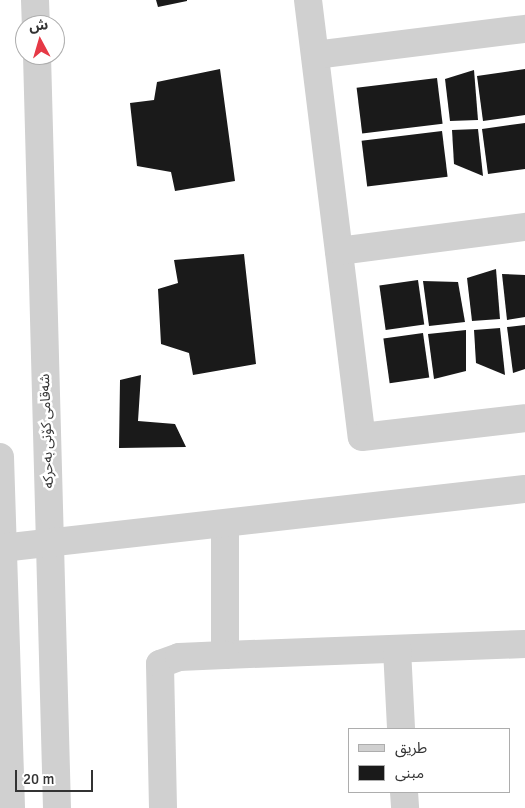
<!DOCTYPE html>
<meta charset="utf-8">
<style>
body{margin:0}
#map{position:relative;width:525px;height:808px;overflow:hidden;background:#fff;font-family:Signika,"Noto Sans Arabic",sans-serif}
div>[style]{position:absolute}
.building>*{inset:0;background:#1a1a1a;transform-origin:0 0}
.minor>*{height:28px;margin:-14px;padding:0 14px;transform-origin:14px;border-radius:14px;background:#d0d0d0}
span{translate:-50% -50%;white-space:nowrap;text-align:center;line-height:1.15;-webkit-text-stroke:5px #fff;paint-order:stroke}
.street-label{font-size:14px;color:#333}
.legend{position:absolute;left:348px;top:728px;width:162px;height:65px;box-sizing:border-box;background:#fff;border:1px solid #adadad;margin:0;padding:6px 9px;list-style:none;font-size:15px;color:#333}
.legend li{display:flex;align-items:center;gap:10px;height:25px}
.legend b{width:25px;border:1px solid #adadad}
.north{position:absolute;left:15px;top:15px;width:50px;height:50px;box-sizing:border-box;background:#fff;border:1px solid #adadad;border-radius:50%;rotate:354deg;font-size:14px;font-weight:700;line-height:20px;text-align:center;color:#333}
.north::after{content:'';display:block;margin:auto;width:18px;height:22px;background:#e63946;clip-path:polygon(50% 0,100% 100%,50% 72%,0 100%)}
.scale{position:absolute;left:15px;top:770px;width:78px;height:22px;box-sizing:border-box;border:2px solid #333;border-top:0;padding-left:6px;font-size:15px;line-height:18px;white-space:nowrap;color:#333;-webkit-text-stroke:4px #fff;paint-order:stroke}
</style>
<div id="map">
<div class="building">
<i style="clip-path:polygon(156px 0,187px 0,187px 1px,158px 7px)"></i>
<i style="clip-path:polygon(220px 69px,235px 181px,175px 191px,171px 172px,137px 166px,130px 103px,154px 100px,157px 82px)"></i>
<i style="clip-path:polygon(525px 69px,525px 115px,483px 121px,477px 76px)"></i>
<i style="clip-path:polygon(474px 70px,478px 120px,450px 121px,445px 79px)"></i>
<i style="left:437px;top:78px;width:46px;height:81px;rotate:83deg"></i>
<i style="clip-path:polygon(525px 123px,525px 169px,488px 174px,482px 129px)"></i>
<i style="clip-path:polygon(478px 129px,483px 176px,454px 164px,452px 130px)"></i>
<i style="left:442px;top:131px;width:46px;height:81px;rotate:83deg"></i>
<i style="clip-path:polygon(244px 254px,256px 364px,193px 375px,189px 353px,161px 344px,158px 289px,178px 283px,174px 260px)"></i>
<i style="clip-path:polygon(496px 269px,500px 319px,472px 321px,467px 278px)"></i>
<i style="clip-path:polygon(502px 274px,525px 275px,525px 317px,507px 320px)"></i>
<i style="left:418px;top:280px;width:45px;height:39px;rotate:82deg"></i>
<i style="clip-path:polygon(423px 281px,458px 282px,465px 322px,429px 326px)"></i>
<i style="clip-path:polygon(525px 325px,525px 369px,513px 373px,507px 327px)"></i>
<i style="clip-path:polygon(500px 328px,505px 375px,476px 363px,474px 330px)"></i>
<i style="clip-path:polygon(466px 330px,466px 371px,434px 379px,428px 334px)"></i>
<i style="left:423px;top:333px;width:45px;height:40px;rotate:82deg"></i>
<i style="clip-path:polygon(141px 375px,138px 421px,175px 424px,186px 447px,119px 448px,120px 380px)"></i>
</div>
<div class="minor">
<i style="left:35px;top:0;width:25px;rotate:88deg"></i>
<i style="left:308px;top:0;width:440px;rotate:83deg"></i>
<i style="left:362px;top:437px;width:164px;rotate:-6.6deg"></i>
<i style="left:37px;top:55px;width:753px;rotate:88.48deg"></i>
<i style="left:315px;top:55px;width:212px;rotate:-7.1deg"></i>
<i style="left:339px;top:251px;width:188px;rotate:-7.4deg"></i>
<i style="left:0;top:457px;width:351px;rotate:88.2deg"></i>
<i style="left:225px;top:524px;width:131px;rotate:90deg"></i>
<i style="left:225px;top:655px;width:300px;rotate:-2.1deg"></i>
<i style="left:2px;top:548px;width:526px;rotate:-6.44deg"></i>
<i style="left:397px;top:649px;width:80px;rotate:87.1deg"></i>
<i style="left:404px;top:792px;width:16px;rotate:86deg"></i>
<i style="left:163px;top:808px;width:144px;rotate:-91.2deg"></i>
<i style="left:160px;top:664px;width:20px;rotate:-20deg"></i>
<i style="left:179px;top:657px;width:46px;rotate:-2.5deg"></i>
</div>
<div class="street-label">
<span style="left:47px;top:431px;rotate:-92deg">شەقامی کۆنی بەحرکە</span>
</div>
<ul class="legend">
<li><b style="height:6px;background:#d0d0d0"></b>طريق</li>
<li><b style="height:14px;background:#1a1a1a"></b>مبنى</li>
</ul>
<div class="north">ش</div>
<div class="scale">20 m</div>
</div>
